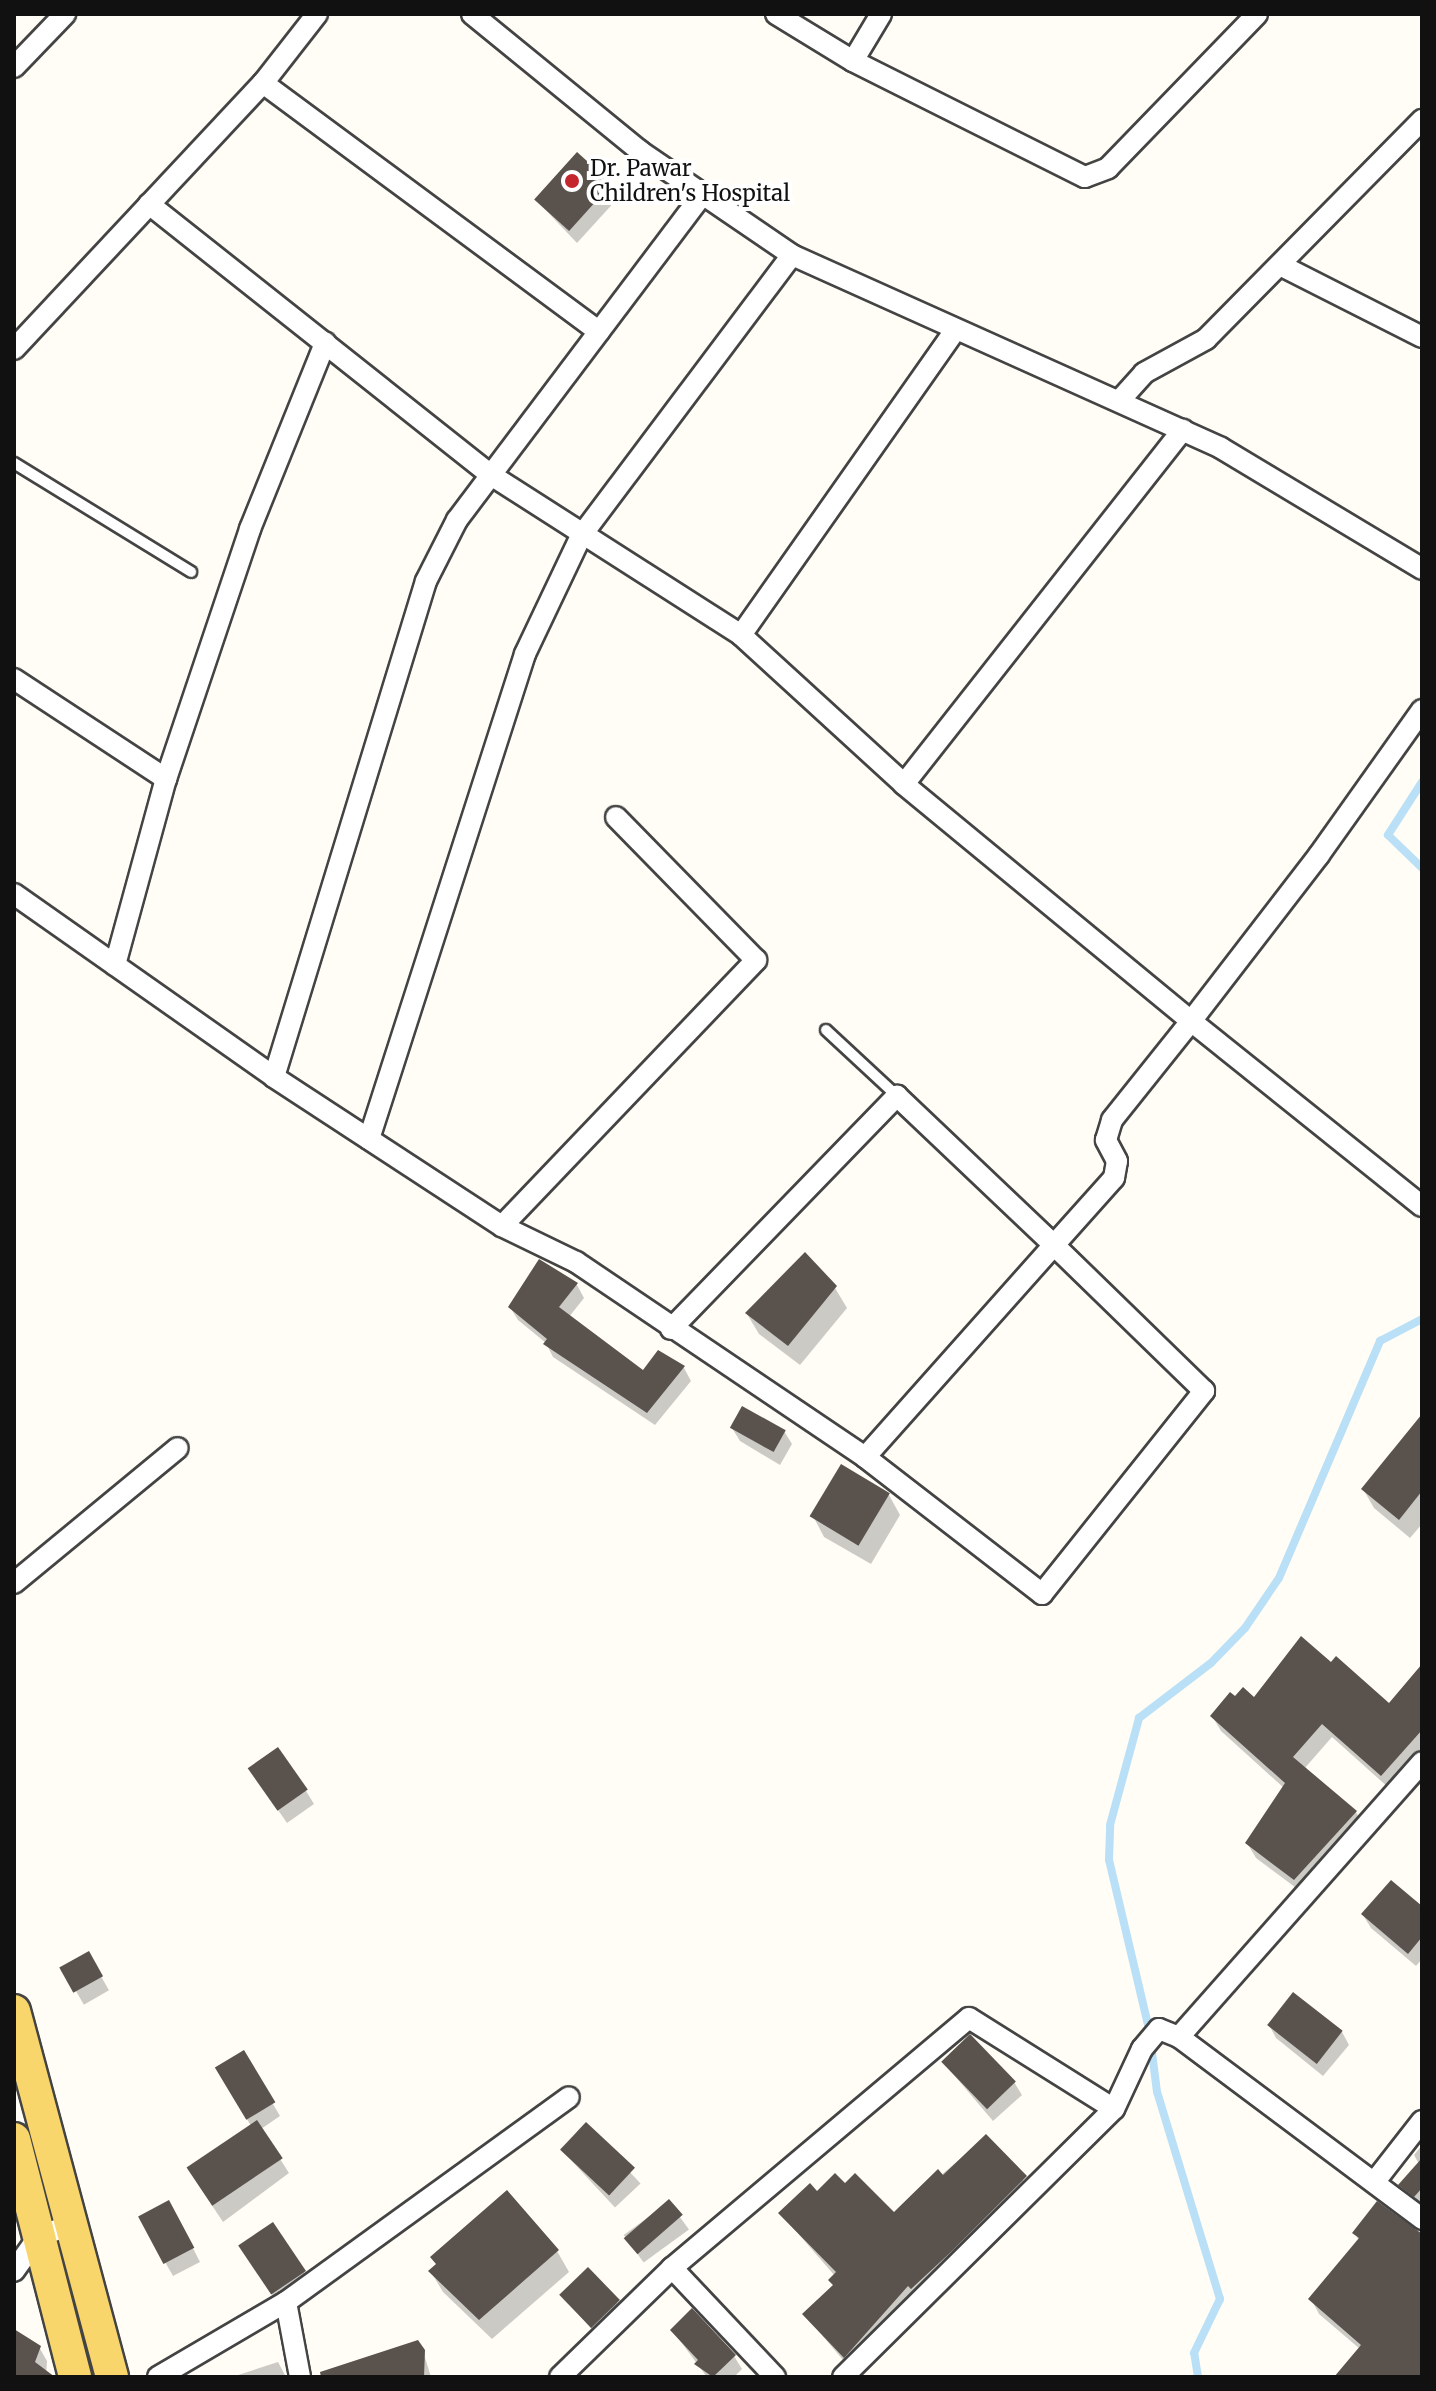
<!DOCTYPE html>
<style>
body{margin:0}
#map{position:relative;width:1436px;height:2391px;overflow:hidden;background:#fffdf5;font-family:Merriweather,serif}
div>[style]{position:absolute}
.shadow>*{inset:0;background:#0003;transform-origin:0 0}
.stream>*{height:8px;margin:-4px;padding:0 4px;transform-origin:4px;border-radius:4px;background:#b9e0f7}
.building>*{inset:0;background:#5a524d;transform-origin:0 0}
.roads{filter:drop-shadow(2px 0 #444) drop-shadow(-2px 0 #444) drop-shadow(0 2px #444) drop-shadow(0 -2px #444)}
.lane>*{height:10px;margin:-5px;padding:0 5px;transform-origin:5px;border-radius:5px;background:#fff}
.street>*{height:20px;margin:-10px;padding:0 10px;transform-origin:10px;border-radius:10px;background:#fff}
.primary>*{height:32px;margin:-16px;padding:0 16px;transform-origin:16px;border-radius:16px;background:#f9d66b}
.dots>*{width:22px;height:22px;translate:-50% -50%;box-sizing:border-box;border:4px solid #fff;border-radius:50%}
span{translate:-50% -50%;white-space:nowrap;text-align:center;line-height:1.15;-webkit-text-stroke:8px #fff;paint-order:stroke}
.poi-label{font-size:22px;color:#111}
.left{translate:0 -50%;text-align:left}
.frame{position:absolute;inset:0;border:16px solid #111;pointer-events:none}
</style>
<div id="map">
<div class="shadow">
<i style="clip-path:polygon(610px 184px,618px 198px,577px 243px,536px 200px)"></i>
<i style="clip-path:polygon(540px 1261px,577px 1285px,584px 1298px,569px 1317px,644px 1372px,684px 1368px,691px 1381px,655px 1425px,553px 1357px,546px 1343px,518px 1320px,510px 1307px)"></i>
<i style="clip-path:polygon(835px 1288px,847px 1308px,800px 1365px,759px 1334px,747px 1314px)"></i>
<i style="clip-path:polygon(1422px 1417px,1422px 1524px,1410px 1538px,1374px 1508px,1363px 1489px)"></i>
<i style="clip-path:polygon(732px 1428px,784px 1431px,792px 1444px,780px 1465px,740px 1441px)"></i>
<i style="clip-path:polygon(889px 1495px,900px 1515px,871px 1564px,824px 1537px,813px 1516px)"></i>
<i style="clip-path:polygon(1331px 1664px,1389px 1706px,1422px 1678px,1422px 1754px,1390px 1789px,1332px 1737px,1304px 1769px,1356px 1812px,1364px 1827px,1303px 1893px,1256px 1858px,1247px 1843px,1284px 1788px,1221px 1731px,1212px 1716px,1235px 1699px,1254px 1699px)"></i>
<i style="clip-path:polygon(258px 1781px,306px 1791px,314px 1804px,287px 1823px)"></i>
<i style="clip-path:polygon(1422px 1908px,1422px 1959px,1416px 1966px,1371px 1928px,1363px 1915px)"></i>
<i style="left:88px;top:1954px;width:42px;height:29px;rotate:60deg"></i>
<i style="clip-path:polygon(1269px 2025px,1342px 2032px,1349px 2045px,1323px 2076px,1276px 2038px)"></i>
<i style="clip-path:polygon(243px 2053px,280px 2116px,261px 2129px,289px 2173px,223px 2222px,197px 2183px,251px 2126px,217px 2068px)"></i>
<i style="clip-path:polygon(942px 2061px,1014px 2082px,1022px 2095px,993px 2121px)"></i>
<i style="left:586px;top:2125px;width:80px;height:35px;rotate:47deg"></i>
<i style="clip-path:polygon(986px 2137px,1035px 2194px,854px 2373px,805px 2315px,834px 2286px,835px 2276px,781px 2214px,817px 2193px,845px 2186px,894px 2215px)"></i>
<i style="clip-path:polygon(1422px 2145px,1422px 2210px,1400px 2185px,1419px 2164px,1414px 2155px)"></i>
<i style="left:669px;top:2202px;width:34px;height:56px;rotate:54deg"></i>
<i style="clip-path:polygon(176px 2215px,200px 2262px,173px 2276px,140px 2218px)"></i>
<i style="clip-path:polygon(1422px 2230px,1422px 2377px,1340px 2377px,1360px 2349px,1319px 2314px,1311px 2299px,1359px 2241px,1355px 2233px)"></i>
<i style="clip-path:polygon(557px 2251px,569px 2272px,492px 2339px,443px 2292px,431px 2272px)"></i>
<i style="clip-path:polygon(248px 2259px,304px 2272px,311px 2285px,280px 2306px)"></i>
<i style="left:588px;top:2270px;width:58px;height:36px;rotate:49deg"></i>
<i style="clip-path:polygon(672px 2330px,734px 2356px,742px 2369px,734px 2377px,707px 2377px)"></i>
<i style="clip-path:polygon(14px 2344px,39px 2347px,47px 2361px,46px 2377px,14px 2377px)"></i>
<i style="clip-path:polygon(423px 2351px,431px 2377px,364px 2377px)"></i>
<i style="clip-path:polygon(278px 2362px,286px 2377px,232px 2377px)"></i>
</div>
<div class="stream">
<i style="left:1422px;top:782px;width:63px;rotate:122.7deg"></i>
<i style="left:1388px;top:835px;width:47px;rotate:44.1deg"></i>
<i style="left:1198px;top:2377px;width:24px;rotate:-99deg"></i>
<i style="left:1194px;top:2353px;width:60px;rotate:-64.3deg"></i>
<i style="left:1220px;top:2299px;width:216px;rotate:-106.9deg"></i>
<i style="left:1157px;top:2092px;width:64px;rotate:-97.2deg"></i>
<i style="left:1149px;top:2029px;width:174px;rotate:-103.3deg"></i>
<i style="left:1109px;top:1860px;width:35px;rotate:-88deg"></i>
<i style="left:1110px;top:1825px;width:111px;rotate:-74.8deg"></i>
<i style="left:1139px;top:1718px;width:91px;rotate:-37.4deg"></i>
<i style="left:1211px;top:1663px;width:49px;rotate:-45.8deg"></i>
<i style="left:1245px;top:1628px;width:60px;rotate:-55.8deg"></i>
<i style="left:1279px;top:1578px;width:258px;rotate:-66.9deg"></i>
<i style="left:1380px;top:1341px;width:47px;rotate:-27.6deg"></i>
</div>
<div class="building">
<i style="left:577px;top:152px;width:47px;height:64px;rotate:42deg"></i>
<i style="clip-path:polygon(805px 1252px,837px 1286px,788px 1346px,745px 1313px)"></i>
<i style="clip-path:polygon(539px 1259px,578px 1283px,559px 1307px,643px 1370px,658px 1350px,685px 1366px,647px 1413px,543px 1344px,547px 1339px,508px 1307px)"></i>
<i style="left:742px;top:1406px;width:50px;height:25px;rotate:29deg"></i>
<i style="clip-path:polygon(1422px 1414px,1422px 1491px,1399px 1520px,1361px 1489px)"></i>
<i style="left:841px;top:1464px;width:57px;height:61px;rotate:31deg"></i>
<i style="clip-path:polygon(1301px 1636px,1331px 1662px,1336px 1656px,1389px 1703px,1422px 1664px,1422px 1730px,1381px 1776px,1322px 1724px,1293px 1757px,1357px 1811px,1294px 1880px,1245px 1843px,1285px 1783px,1210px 1716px,1230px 1692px,1235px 1696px,1243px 1687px,1254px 1697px)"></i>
<i style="left:278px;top:1747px;width:52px;height:37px;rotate:55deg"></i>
<i style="clip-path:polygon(1391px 1880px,1422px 1906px,1422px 1937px,1408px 1954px,1361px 1914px)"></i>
<i style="left:89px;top:1951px;width:29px;height:34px;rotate:61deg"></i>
<i style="left:1293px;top:1992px;width:63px;height:42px;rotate:38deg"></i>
<i style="left:970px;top:2034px;width:66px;height:40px;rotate:46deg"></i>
<i style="left:244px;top:2050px;width:61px;height:34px;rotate:59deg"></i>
<i style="left:257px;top:2120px;width:46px;height:85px;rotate:56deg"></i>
<i style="left:586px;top:2122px;width:67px;height:38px;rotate:43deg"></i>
<i style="clip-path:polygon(986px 2134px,1027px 2176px,952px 2251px,911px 2289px,908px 2286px,844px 2358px,802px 2314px,833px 2285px,828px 2280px,836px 2272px,778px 2213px,810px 2183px,817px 2191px,835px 2173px,845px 2183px,855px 2173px,894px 2212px,938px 2169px,943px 2175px)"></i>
<i style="clip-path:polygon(1422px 2158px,1422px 2188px,1414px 2197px,1398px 2185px)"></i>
<i style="clip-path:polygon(507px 2190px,559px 2250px,479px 2320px,428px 2271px,436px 2264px,430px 2257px)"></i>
<i style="left:669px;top:2199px;width:21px;height:60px;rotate:49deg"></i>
<i style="left:169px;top:2200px;width:54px;height:35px;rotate:62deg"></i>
<i style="clip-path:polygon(1377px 2201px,1422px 2234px,1422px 2377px,1334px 2377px,1361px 2345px,1308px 2299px,1359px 2238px,1352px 2233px)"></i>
<i style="left:273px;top:2222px;width:59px;height:42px;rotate:56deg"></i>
<i style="left:588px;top:2267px;width:46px;height:40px;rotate:46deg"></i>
<i style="clip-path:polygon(692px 2308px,736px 2355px,713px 2377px,694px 2364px,698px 2360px,670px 2330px)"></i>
<i style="clip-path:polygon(14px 2329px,41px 2346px,35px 2362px,55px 2377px,14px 2377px)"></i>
<i style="clip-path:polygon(418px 2340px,425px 2350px,424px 2377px,321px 2377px,320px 2372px)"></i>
</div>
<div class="roads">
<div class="lane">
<i style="left:14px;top:463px;width:208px;rotate:31.6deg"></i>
<i style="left:826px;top:1030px;width:97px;rotate:42.9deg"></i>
</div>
<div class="street">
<i style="left:317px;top:14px;width:88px;rotate:128deg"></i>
<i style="left:263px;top:83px;width:418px;rotate:36.5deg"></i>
<i style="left:472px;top:14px;width:218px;rotate:39.2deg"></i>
<i style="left:641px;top:152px;width:183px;rotate:34.3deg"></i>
<i style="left:792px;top:255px;width:470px;rotate:24.2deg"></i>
<i style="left:1221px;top:448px;width:235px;rotate:31deg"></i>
<i style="left:776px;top:14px;width:90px;rotate:31.4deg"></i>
<i style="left:853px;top:61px;width:55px;rotate:-59.2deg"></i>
<i style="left:853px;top:61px;width:259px;rotate:26.6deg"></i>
<i style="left:1085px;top:177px;width:25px;rotate:-21deg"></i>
<i style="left:1108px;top:168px;width:214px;rotate:-45.9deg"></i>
<i style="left:14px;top:67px;width:74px;rotate:-46.1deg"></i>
<i style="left:149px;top:204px;width:436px;rotate:38.4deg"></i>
<i style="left:491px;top:475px;width:297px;rotate:32.6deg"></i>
<i style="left:1280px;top:265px;width:159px;rotate:26.9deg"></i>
<i style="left:14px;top:349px;width:364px;rotate:-46.9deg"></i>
<i style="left:1120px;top:400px;width:36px;rotate:-48deg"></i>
<i style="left:1144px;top:373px;width:71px;rotate:-28.7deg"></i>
<i style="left:1206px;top:339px;width:308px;rotate:-45.4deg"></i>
<i style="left:14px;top:679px;width:182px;rotate:33.3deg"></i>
<i style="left:1422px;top:710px;width:178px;rotate:125.4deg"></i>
<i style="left:1319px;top:855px;width:210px;rotate:127.6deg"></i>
<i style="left:1191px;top:1021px;width:296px;rotate:38.7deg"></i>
<i style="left:904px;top:784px;width:451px;rotate:-51.8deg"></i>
<i style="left:14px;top:894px;width:318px;rotate:35.1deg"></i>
<i style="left:274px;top:1077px;width:272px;rotate:33.2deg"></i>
<i style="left:502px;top:1226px;width:82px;rotate:25.9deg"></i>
<i style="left:576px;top:1262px;width:349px;rotate:34deg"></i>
<i style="left:865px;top:1457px;width:224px;rotate:37.7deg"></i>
<i style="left:1042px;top:1594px;width:260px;rotate:-51.4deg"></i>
<i style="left:1204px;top:1391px;width:209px;rotate:-135.8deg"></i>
<i style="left:1054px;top:1245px;width:284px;rotate:131.7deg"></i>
<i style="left:115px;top:965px;width:193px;rotate:-74.7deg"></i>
<i style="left:166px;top:779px;width:264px;rotate:-71.4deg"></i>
<i style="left:250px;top:529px;width:201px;rotate:-68deg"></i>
<i style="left:274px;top:1077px;width:519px;rotate:-72.96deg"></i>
<i style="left:426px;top:581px;width:68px;rotate:-63.1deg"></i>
<i style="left:457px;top:520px;width:408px;rotate:-53deg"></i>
<i style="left:369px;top:1139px;width:509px;rotate:-72.17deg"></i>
<i style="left:525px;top:654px;width:131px;rotate:-64.6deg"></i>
<i style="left:581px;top:536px;width:351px;rotate:-53.1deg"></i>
<i style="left:502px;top:1226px;width:368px;rotate:-46.3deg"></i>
<i style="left:756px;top:960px;width:200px;rotate:-134.4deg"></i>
<i style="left:671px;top:1329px;width:325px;rotate:-45.9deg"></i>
<i style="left:897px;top:1096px;width:216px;rotate:43.5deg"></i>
<i style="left:1054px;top:1245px;width:90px;rotate:-48.2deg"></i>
<i style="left:1114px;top:1178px;width:17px;rotate:-80deg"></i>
<i style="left:1117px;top:1161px;width:24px;rotate:-118deg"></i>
<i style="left:1106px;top:1140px;width:21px;rotate:-73deg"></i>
<i style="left:1112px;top:1120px;width:127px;rotate:-51.4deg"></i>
<i style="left:1191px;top:1021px;width:372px;rotate:-140.5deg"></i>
<i style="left:904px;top:784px;width:221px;rotate:-137.6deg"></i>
<i style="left:741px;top:635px;width:370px;rotate:-54.9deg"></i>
<i style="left:14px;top:1583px;width:212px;rotate:-39.5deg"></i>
<i style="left:1179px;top:2037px;width:304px;rotate:36.8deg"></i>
<i style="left:1376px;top:2180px;width:75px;rotate:-52.1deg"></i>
<i style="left:672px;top:2268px;width:150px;rotate:46.6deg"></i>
<i style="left:14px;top:2271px;width:43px;rotate:-54.5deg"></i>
<i style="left:39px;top:2236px;width:34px;rotate:-19deg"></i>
<i style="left:286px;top:2302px;width:76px;rotate:79.4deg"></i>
<i style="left:158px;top:2377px;width:148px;rotate:-30.4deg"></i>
<i style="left:286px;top:2302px;width:349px;rotate:-35.9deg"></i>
<i style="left:560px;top:2377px;width:156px;rotate:-44.2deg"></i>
<i style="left:672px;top:2268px;width:388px;rotate:-40.1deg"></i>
<i style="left:969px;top:2018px;width:171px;rotate:32.1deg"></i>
<i style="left:843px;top:2377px;width:381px;rotate:-44.7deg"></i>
<i style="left:1114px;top:2109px;width:66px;rotate:-65deg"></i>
<i style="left:1142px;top:2049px;width:26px;rotate:-50deg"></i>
<i style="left:1159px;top:2029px;width:22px;rotate:22deg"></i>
<i style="left:1179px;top:2037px;width:367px;rotate:-48.5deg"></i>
</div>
<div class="primary">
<i style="left:14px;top:2011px;width:379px;rotate:75deg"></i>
<i style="left:14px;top:2139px;width:246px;rotate:75.6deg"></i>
</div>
</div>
<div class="dots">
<i style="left:572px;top:181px;background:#c4262e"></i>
</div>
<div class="poi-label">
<span class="left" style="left:590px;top:181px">Dr. Pawar<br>Children's Hospital</span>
</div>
<div class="frame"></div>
</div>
